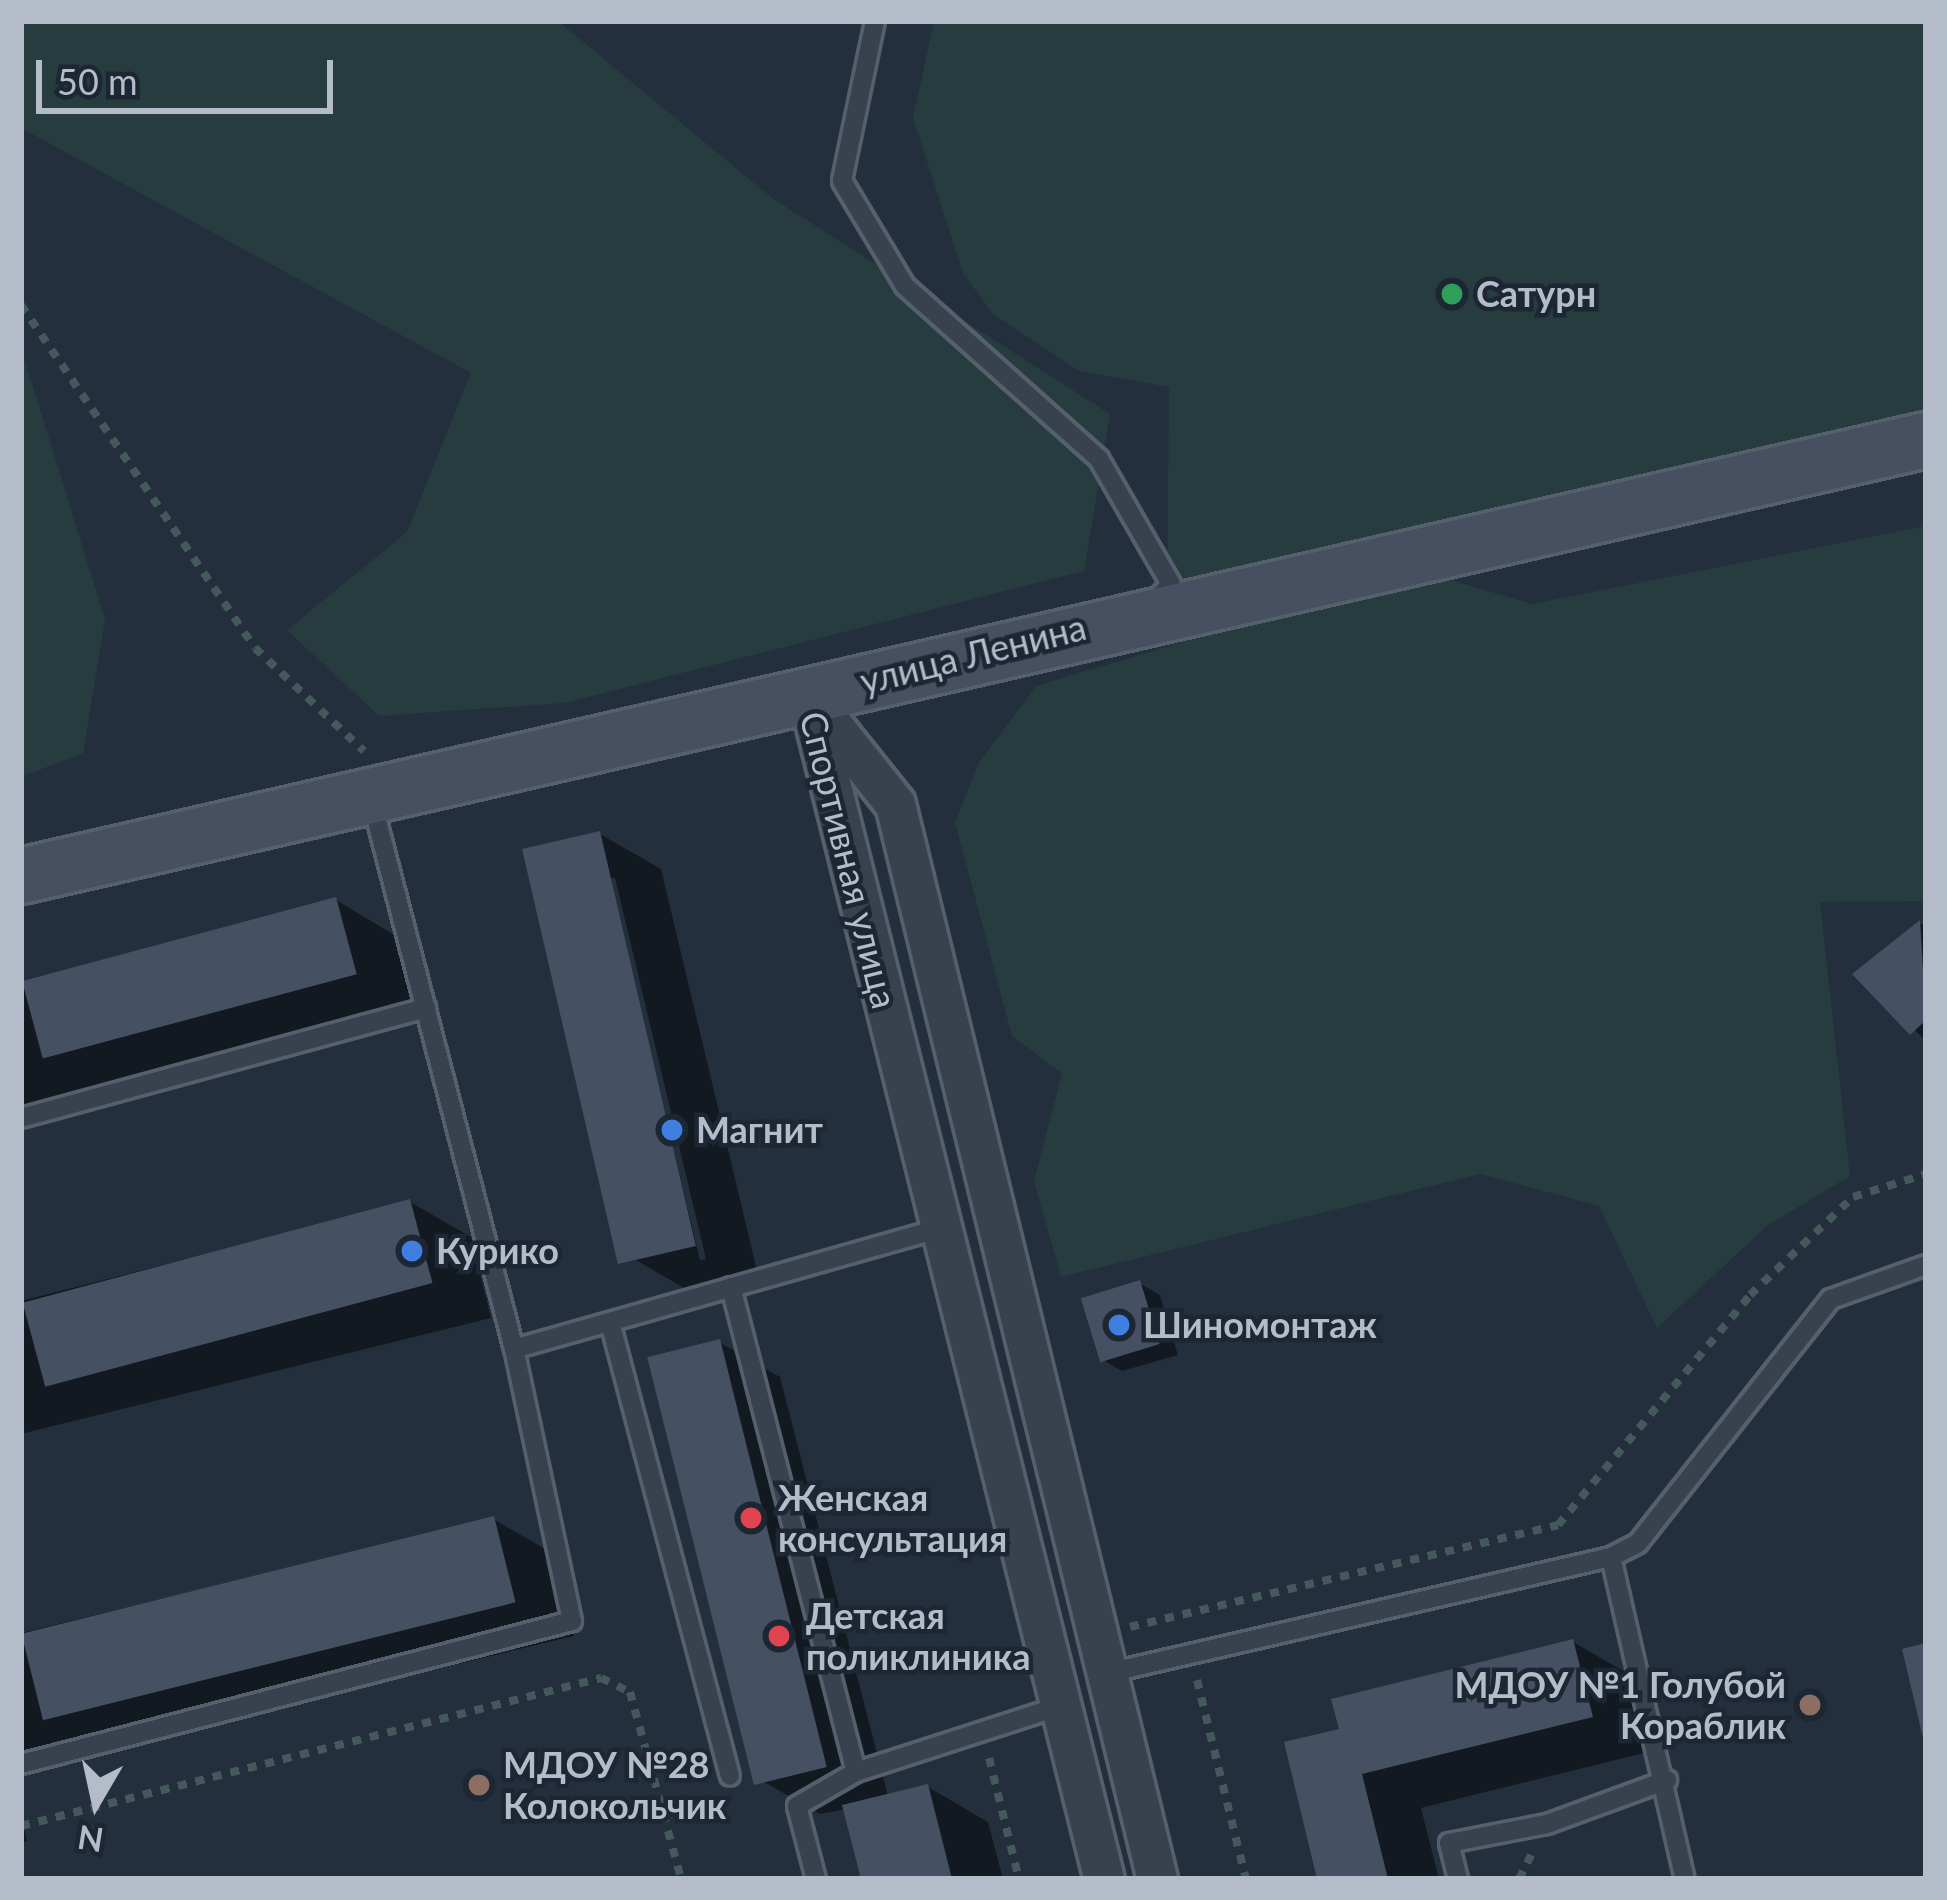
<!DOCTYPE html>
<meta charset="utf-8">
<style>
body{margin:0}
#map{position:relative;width:1947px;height:1900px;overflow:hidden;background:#242f3e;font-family:Lato,sans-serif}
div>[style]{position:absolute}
.green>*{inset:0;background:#263c3f}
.shadow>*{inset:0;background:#0007}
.building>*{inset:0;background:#455162;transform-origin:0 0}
.path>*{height:8px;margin-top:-4px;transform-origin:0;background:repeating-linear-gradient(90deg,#44595c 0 9px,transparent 0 18px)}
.roads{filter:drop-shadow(3px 0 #565f6c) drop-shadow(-3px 0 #565f6c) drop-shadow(0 3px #565f6c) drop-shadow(0 -3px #565f6c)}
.lane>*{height:18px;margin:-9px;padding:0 9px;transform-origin:9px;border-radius:9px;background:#38414e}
.street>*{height:39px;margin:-19.5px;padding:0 19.5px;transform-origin:19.5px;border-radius:19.5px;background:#38414e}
.secondary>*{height:54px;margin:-27px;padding:0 27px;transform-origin:27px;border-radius:27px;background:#465061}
.dots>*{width:33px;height:33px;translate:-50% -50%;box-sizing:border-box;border:6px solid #1d2633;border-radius:50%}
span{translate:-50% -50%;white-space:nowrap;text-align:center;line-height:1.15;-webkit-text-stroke:9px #1d2633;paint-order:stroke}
.poi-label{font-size:36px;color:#b4bcc9;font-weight:700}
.left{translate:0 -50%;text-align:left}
.right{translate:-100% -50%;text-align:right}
.street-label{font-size:36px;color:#b4bcc9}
.frame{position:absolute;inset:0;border:24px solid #b4bcc9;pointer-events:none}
.north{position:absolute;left:36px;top:1744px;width:120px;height:120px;-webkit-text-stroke:9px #1d2633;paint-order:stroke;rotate:189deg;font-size:33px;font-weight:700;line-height:48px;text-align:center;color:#b4bcc9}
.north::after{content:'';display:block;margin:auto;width:42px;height:54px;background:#b4bcc9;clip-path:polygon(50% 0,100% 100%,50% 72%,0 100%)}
.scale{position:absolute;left:36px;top:60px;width:297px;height:54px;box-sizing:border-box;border:6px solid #b4bcc9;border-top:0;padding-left:15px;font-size:36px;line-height:42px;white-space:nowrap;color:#b4bcc9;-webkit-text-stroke:9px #1d2633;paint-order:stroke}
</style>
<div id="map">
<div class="green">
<i style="clip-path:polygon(21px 21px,558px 21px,772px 198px,1110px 414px,1084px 571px,564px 703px,379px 716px,287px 630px,407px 532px,471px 373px,21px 128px)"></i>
<i style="clip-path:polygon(934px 21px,1926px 21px,1926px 434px,1167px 595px,1169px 387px,1079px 371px,993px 314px,963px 273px,913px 118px)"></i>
<i style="clip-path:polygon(21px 348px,105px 619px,83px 753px,21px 777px)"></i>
<i style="clip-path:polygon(1926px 526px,1926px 901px,1820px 902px,1850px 1176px,1768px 1225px,1657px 1328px,1599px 1206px,1480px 1174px,1061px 1277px,1034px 1181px,1062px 1073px,1012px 1036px,955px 822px,978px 764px,1036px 686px,1420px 571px,1532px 604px)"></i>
</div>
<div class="shadow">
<i style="clip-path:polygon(evenodd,600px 834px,661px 869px,759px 1279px,689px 1291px,629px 1256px,600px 834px,609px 878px,615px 878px,706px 1259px,700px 1260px,609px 878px)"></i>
<i style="clip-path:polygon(336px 900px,396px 936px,416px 1008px,21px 1108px,21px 981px)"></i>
<i style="clip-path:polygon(1920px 923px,1926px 927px,1926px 1041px,1857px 975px)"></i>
<i style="clip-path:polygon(410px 1202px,471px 1237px,491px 1318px,21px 1434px,21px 1301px)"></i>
<i style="clip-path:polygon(1139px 1283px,1160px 1295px,1178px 1355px,1122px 1371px,1101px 1359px)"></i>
<i style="clip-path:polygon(719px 1342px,780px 1377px,888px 1796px,928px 1787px,988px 1822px,1003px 1879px,864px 1879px,846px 1809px,820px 1814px,759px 1779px)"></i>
<i style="clip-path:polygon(493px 1519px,554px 1554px,574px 1636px,21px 1769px,21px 1633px)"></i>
<i style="clip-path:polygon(1573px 1642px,1634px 1677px,1652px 1751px,1421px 1808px,1439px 1879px,1321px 1879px,1342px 1731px)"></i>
<i style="clip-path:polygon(21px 1817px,27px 1841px,21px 1843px)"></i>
</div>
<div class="building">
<i style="left:600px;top:831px;width:426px;height:80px;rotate:77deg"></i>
<i style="left:336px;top:897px;width:80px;height:325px;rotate:75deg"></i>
<i style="clip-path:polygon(1920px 920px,1926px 1020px,1910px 1035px,1852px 974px)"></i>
<i style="left:410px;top:1199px;width:87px;height:401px;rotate:75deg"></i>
<i style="left:1140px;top:1280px;width:67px;height:62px;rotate:73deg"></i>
<i style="left:720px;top:1339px;width:441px;height:75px;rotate:76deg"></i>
<i style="left:494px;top:1516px;width:89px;height:487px;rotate:76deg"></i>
<i style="clip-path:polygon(1573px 1639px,1593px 1717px,1362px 1774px,1388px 1879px,1317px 1879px,1284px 1742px,1339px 1729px,1331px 1699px)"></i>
<i style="clip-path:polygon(1926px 1643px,1926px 1742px,1924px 1742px,1902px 1649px)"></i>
<i style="clip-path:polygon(928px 1784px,952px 1879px,861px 1879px,842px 1805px)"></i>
</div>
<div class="path">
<i style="left:21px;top:305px;width:415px;rotate:55.7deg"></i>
<i style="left:255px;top:648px;width:150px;rotate:43.4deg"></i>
<i style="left:1130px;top:1627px;width:440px;rotate:-13.4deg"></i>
<i style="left:1558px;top:1525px;width:300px;rotate:-50.1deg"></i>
<i style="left:1750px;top:1295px;width:142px;rotate:-43.6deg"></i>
<i style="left:1853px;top:1197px;width:77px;rotate:-17.5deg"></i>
<i style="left:1197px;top:1680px;width:205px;rotate:76.2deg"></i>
<i style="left:989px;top:1758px;width:125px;rotate:76.1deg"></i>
<i style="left:21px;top:1826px;width:599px;rotate:-14.31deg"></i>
<i style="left:601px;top:1678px;width:32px;rotate:26deg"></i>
<i style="left:630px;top:1692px;width:194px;rotate:74.7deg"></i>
<i style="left:1519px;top:1879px;width:28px;rotate:-63deg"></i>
</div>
<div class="roads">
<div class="lane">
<i style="left:875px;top:21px;width:163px;rotate:101.7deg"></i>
<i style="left:842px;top:181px;width:122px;rotate:59deg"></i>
<i style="left:905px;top:286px;width:260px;rotate:41.7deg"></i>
<i style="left:1099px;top:459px;width:144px;rotate:60.1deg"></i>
<i style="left:1171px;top:584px;width:25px;rotate:133deg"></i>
<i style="left:372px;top:802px;width:565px;rotate:75.45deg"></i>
<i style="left:21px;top:1118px;width:420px;rotate:-15.2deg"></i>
<i style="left:731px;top:1287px;width:501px;rotate:75.55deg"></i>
<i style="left:610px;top:1322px;width:469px;rotate:75.2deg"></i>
<i style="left:1611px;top:1557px;width:30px;rotate:-27deg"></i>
<i style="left:1638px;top:1543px;width:311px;rotate:-51.7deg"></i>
<i style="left:1831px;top:1299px;width:101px;rotate:-19.7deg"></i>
<i style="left:1108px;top:1673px;width:516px;rotate:-12.99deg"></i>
<i style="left:1611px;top:1557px;width:330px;rotate:77.1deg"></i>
<i style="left:21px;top:1764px;width:569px;rotate:-14.55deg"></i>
<i style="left:572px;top:1621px;width:278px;rotate:-102deg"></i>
<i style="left:514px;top:1349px;width:442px;rotate:-15.8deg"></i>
<i style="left:816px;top:1879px;width:75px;rotate:-104.6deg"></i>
<i style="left:797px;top:1806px;width:68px;rotate:-30deg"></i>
<i style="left:856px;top:1772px;width:214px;rotate:-17.9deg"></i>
<i style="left:1458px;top:1879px;width:37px;rotate:-104deg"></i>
<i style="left:1449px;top:1843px;width:100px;rotate:-11deg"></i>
<i style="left:1547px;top:1824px;width:128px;rotate:-20.1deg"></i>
</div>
<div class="street">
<i style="left:808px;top:695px;width:139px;rotate:51.4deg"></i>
<i style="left:895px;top:804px;width:1106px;rotate:76.3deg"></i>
<i style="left:811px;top:706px;width:1209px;rotate:75.98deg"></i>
</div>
<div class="secondary">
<i style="left:21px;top:876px;width:1954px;rotate:-12.89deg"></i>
</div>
</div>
<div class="dots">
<i style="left:1452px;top:294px;background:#2e9e5b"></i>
<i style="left:672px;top:1130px;background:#3f7fe0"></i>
<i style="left:412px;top:1251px;background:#3f7fe0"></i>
<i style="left:1119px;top:1325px;background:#3f7fe0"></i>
<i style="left:751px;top:1518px;background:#e0444e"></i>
<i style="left:779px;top:1636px;background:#e0444e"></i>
<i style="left:1810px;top:1705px;background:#8d6e63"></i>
<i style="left:479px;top:1785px;background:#8d6e63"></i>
</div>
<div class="poi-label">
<span class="left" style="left:1476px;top:294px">Сатурн</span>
<span class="left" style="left:696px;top:1130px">Магнит</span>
<span class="left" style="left:436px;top:1251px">Курико</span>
<span class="left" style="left:1143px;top:1325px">Шиномонтаж</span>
<span class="left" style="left:778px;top:1518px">Женская<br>консультация</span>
<span class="left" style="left:806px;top:1636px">Детская<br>поликлиника</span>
<span class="right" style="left:1786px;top:1705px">МДОУ №1 Голубой<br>Кораблик</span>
<span class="left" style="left:503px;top:1785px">МДОУ №28<br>Колокольчик</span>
</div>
<div class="street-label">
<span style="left:973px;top:654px;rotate:-14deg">улица Ленина</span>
<span style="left:849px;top:860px;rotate:76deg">Спортивная улица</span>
</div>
<div class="frame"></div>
<div class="north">N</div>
<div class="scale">50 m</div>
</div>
